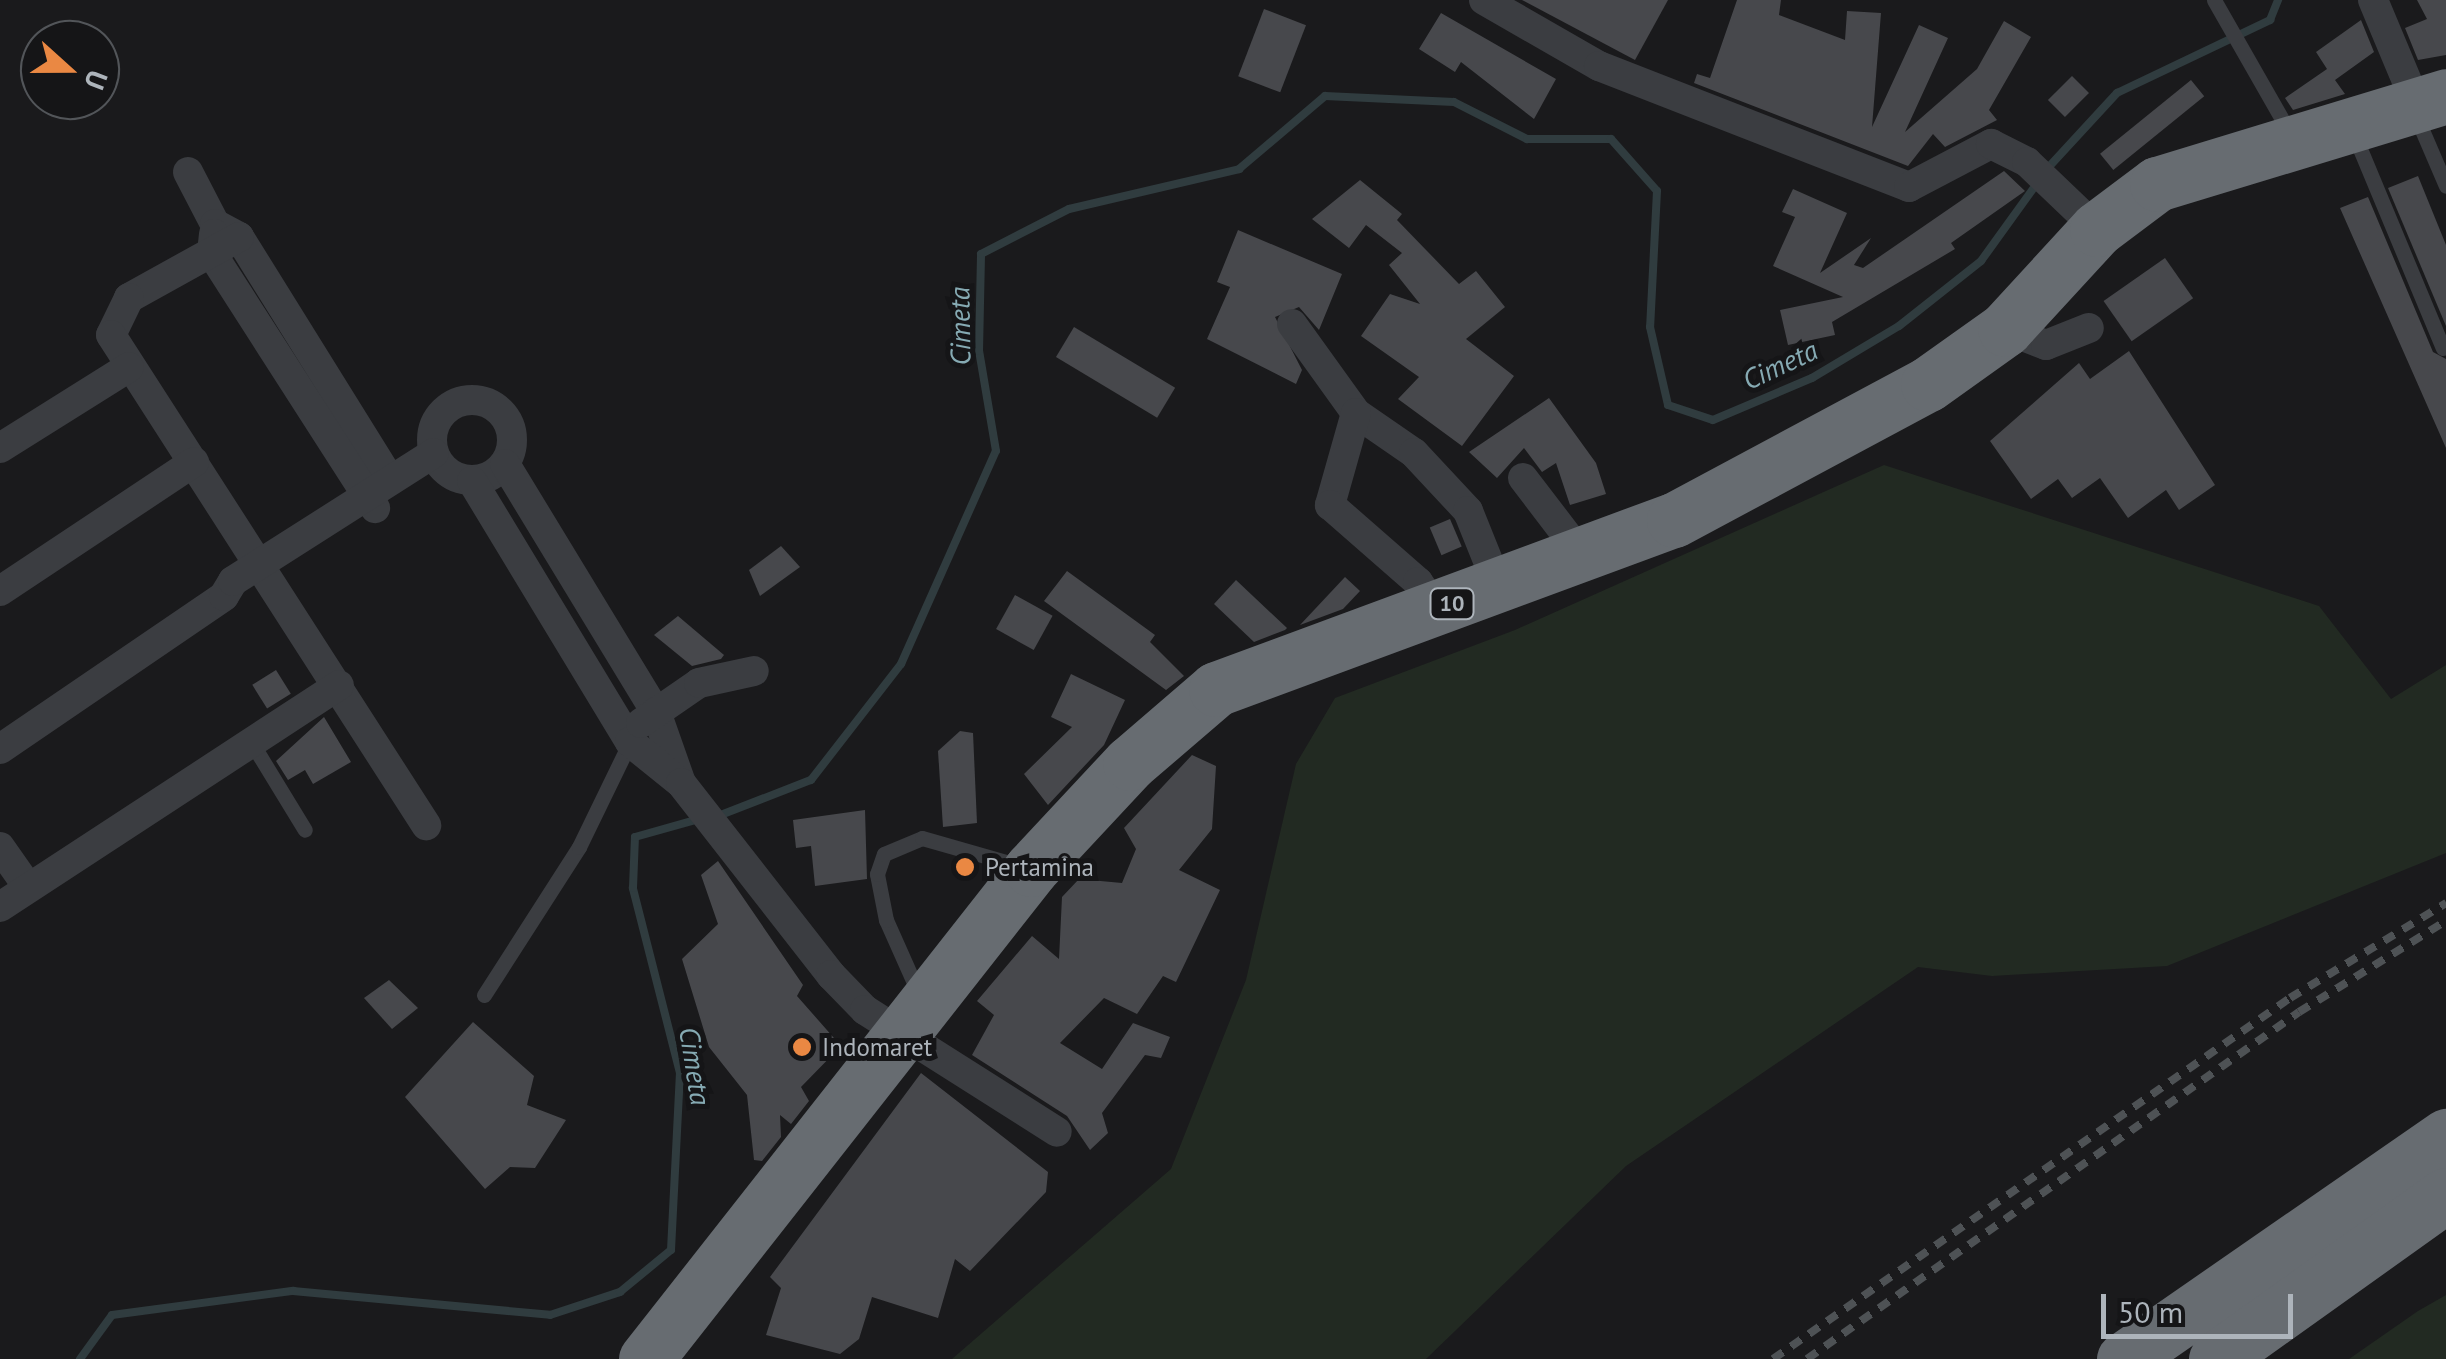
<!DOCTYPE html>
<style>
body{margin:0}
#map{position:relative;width:2446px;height:1359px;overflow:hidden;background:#1a1a1c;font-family:"PT Sans",sans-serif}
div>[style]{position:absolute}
.green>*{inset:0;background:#222a22}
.stream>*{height:8px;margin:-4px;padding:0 4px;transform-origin:4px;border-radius:4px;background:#303c3f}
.building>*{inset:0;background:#47484c;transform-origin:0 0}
.lane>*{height:15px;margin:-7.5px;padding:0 7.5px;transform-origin:7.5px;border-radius:7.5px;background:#3b3d41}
.street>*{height:30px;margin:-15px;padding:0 15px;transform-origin:15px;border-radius:15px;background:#3b3d41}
.street>.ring{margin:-15px;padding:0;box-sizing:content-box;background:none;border:30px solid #3b3d41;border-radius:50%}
.highway>*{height:55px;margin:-27.5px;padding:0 27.5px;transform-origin:27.5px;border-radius:27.5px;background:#676c71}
.rail>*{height:8px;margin-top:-4px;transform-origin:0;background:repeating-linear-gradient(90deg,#4e5255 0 12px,transparent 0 22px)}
.dots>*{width:28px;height:28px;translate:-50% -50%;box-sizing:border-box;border:5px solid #151517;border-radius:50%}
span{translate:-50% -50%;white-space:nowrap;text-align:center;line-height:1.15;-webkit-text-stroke:10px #151517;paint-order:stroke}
.shield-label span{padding:2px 8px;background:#151517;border:2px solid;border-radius:8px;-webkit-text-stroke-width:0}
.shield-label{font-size:22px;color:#adb4bb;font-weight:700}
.poi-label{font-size:25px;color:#adb4bb}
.left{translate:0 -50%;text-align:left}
.water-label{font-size:28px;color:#86aab3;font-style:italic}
.north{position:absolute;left:20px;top:20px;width:100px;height:100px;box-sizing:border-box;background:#151517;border:2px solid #525559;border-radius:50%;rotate:111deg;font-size:28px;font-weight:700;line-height:40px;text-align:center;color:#adb4bb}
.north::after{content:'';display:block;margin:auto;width:35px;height:45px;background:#ea8843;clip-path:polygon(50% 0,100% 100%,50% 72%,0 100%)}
.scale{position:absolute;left:2101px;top:1294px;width:192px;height:45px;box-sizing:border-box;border:5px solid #adb4bb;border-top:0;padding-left:12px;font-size:30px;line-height:35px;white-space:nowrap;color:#adb4bb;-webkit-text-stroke:8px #151517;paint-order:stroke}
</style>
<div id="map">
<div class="green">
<i style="clip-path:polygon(1884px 465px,2319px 606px,2391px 699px,2446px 665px,2446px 853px,2167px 966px,1992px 976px,1918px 967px,1626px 1166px,1426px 1359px,952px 1359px,1171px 1169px,1246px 980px,1296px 764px,1335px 698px,1515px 630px)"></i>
<i style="clip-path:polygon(2446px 1295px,2446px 1359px,2349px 1359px,2418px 1311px)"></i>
</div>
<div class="stream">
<i style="left:2046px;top:170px;width:105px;rotate:-47.3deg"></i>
<i style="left:2117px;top:93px;width:170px;rotate:-25.5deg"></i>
<i style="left:2270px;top:20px;width:22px;rotate:-68deg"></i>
<i style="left:718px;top:816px;width:100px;rotate:-21.2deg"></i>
<i style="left:811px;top:780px;width:147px;rotate:-52.2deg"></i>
<i style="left:901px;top:664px;width:233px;rotate:-66deg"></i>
<i style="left:996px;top:451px;width:101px;rotate:-99.6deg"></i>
<i style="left:979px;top:351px;width:97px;rotate:-88.8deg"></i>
<i style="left:981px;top:254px;width:99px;rotate:-27.1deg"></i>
<i style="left:1069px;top:209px;width:175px;rotate:-13.2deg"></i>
<i style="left:1239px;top:169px;width:113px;rotate:-40.3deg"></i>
<i style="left:1325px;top:96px;width:129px;rotate:2.7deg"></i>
<i style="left:1454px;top:102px;width:82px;rotate:26.9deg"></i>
<i style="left:1527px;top:139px;width:84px"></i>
<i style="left:1611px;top:139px;width:69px;rotate:48.5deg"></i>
<i style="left:1657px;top:191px;width:136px;rotate:92.9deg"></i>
<i style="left:1650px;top:327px;width:80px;rotate:77deg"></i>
<i style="left:1668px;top:405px;width:47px;rotate:18.4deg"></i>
<i style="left:1713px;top:420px;width:108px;rotate:-23deg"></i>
<i style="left:1812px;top:378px;width:101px;rotate:-30.9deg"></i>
<i style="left:1899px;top:326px;width:105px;rotate:-38.4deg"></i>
<i style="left:1981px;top:261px;width:97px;rotate:-54.2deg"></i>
<i style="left:80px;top:1359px;width:54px;rotate:-54deg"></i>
<i style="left:112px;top:1315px;width:183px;rotate:-7.6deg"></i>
<i style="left:293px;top:1291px;width:258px;rotate:5.3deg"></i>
<i style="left:550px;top:1315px;width:74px;rotate:-18.2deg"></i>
<i style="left:620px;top:1292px;width:66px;rotate:-39.5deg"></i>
<i style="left:671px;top:1250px;width:177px;rotate:-87.1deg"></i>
<i style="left:680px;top:1073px;width:191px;rotate:-104.3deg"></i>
<i style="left:633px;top:888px;width:51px;rotate:-87.8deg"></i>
<i style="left:635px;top:837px;width:66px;rotate:-15.7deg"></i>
</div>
<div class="building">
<i style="clip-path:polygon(1522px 0,1668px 0,1635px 60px)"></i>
<i style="clip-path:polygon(1737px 0,1781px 0,1779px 15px,1845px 40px,1847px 11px,1881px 13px,1872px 127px,1919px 25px,1948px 38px,1905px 132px,1977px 69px,2004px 21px,2031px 37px,1989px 110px,1997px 120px,1945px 147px,1933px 134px,1908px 166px,1694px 83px,1697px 74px,1710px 78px)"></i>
<i style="clip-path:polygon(2417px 0,2446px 0,2446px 55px,2418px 60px,2405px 28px,2427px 19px)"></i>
<i style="left:1264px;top:9px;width:45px;height:72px;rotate:21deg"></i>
<i style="clip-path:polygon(1441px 13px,1556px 79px,1534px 119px,1461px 62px,1455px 72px,1419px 49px)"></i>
<i style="clip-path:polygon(2361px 20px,2374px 52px,2335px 80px,2345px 94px,2293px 110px,2285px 98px,2327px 69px,2316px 52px)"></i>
<i style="left:2072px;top:76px;width:24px;height:34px;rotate:45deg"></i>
<i style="left:2191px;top:80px;width:21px;height:117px;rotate:51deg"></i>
<i style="clip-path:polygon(2004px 171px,2025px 191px,1951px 243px,1955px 249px,1832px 322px,1835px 335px,1788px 345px,1780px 310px,1843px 297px,1773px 266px,1795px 217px,1782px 212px,1793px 189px,1847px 213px,1820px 273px,1871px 238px,1854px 265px,1863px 268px)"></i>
<i style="clip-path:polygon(2418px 176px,2446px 245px,2446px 326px,2388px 188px)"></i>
<i style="clip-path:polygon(1360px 180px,1402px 214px,1397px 220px,1459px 284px,1476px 271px,1505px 307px,1466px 339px,1514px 376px,1462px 446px,1398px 399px,1419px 377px,1361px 336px,1390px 294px,1420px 304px,1389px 265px,1402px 253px,1366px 225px,1349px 248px,1312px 219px)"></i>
<i style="clip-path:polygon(2368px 197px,2433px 352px,2446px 359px,2446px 448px,2340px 208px)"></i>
<i style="clip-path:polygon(1238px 230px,1342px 274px,1319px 330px,1299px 307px,1275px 317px,1302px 370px,1296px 384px,1207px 339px,1230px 287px,1217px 282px)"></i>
<i style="left:2165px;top:258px;width:49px;height:75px;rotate:55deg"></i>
<i style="left:1074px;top:327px;width:118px;height:35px;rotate:31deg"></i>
<i style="clip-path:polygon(2129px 351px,2215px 485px,2179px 510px,2166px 490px,2128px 518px,2100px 478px,2072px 498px,2058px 479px,2031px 499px,1990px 441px,2079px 363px,2090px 379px)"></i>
<i style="clip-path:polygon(1549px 398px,1596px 463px,1606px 494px,1570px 505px,1556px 463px,1542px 472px,1524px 448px,1497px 478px,1469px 452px)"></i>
<i style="left:1450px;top:519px;width:30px;height:22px;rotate:67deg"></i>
<i style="clip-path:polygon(781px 546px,800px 567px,760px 596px,749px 570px)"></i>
<i style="clip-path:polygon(1067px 571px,1155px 635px,1150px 642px,1184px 676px,1166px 690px,1044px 601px)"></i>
<i style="clip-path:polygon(1345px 577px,1360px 591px,1343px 609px,1300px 625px)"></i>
<i style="clip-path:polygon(1236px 580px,1287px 628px,1285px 630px,1254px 642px,1214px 604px)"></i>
<i style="left:1015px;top:595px;width:43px;height:39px;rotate:29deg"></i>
<i style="clip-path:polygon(678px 616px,724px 655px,721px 659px,692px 666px,654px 635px)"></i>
<i style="left:276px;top:670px;width:28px;height:28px;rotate:58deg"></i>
<i style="clip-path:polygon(1071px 674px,1125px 700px,1104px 745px,1048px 805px,1024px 774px,1072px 727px,1051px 717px)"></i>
<i style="clip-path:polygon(324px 717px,351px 762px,313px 784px,305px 770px,288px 780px,276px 761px)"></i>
<i style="clip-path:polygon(960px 731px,973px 733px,977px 823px,943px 827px,938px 751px)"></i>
<i style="clip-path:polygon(1192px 755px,1216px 766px,1212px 829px,1179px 870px,1220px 890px,1176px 982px,1163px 976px,1137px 1014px,1104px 998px,1060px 1043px,1102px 1069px,1133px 1023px,1170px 1037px,1161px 1058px,1145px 1055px,1102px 1113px,1108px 1133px,1090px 1150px,1067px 1116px,972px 1055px,994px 1015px,977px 1001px,1032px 936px,1059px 959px,1062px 897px,1079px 879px,1122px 883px,1136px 849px,1124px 828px)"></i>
<i style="clip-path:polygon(865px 810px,867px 879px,815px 886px,811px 846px,796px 848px,793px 820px)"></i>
<i style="clip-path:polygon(718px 861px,803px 985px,797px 996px,841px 1046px,801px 1087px,809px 1101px,791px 1124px,780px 1115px,781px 1137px,762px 1161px,754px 1160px,747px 1095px,709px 1047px,682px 959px,718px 924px,701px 875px)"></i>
<i style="clip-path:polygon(389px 980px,418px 1008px,392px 1029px,364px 998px)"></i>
<i style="clip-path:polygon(473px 1022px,534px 1076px,527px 1105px,566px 1120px,535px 1168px,510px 1167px,485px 1189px,405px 1097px)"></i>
<i style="clip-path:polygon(921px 1073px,1048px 1172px,1046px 1192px,970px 1271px,955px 1259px,938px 1318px,872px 1297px,859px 1339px,840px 1354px,766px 1335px,781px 1288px,770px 1277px)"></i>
</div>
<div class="lane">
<i style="left:2214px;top:0;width:155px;rotate:60.3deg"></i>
<i style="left:2416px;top:116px;width:76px;rotate:66.8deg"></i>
<i style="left:2353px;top:132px;width:234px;rotate:67.4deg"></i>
<i style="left:250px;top:740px;width:105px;rotate:58.6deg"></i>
<i style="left:919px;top:994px;width:81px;rotate:-114deg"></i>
<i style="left:886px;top:920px;width:47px;rotate:-101.1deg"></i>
<i style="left:877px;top:874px;width:21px;rotate:-71deg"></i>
<i style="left:884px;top:854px;width:41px;rotate:-22.8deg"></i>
<i style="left:922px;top:838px;width:102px;rotate:15.9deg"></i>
<i style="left:484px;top:995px;width:176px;rotate:-57.3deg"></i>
<i style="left:579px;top:847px;width:117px;rotate:-64.1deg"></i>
</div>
<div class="street">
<i style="left:1484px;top:0;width:133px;rotate:29.9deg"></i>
<i style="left:1599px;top:66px;width:333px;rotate:21.3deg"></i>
<i style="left:1909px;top:187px;width:93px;rotate:-27.7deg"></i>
<i style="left:1991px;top:144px;width:40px;rotate:26.6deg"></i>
<i style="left:2027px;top:162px;width:97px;rotate:43.7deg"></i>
<i style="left:2373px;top:0;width:112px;rotate:67.3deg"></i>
<i style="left:188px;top:172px;width:59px;rotate:62.6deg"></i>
<i style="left:215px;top:224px;width:27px;rotate:28deg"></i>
<i style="left:239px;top:237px;width:286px;rotate:58.1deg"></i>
<i style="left:214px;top:234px;width:20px;rotate:96deg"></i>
<i style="left:212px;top:254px;width:302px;rotate:57.3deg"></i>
<i style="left:239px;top:237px;width:126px;rotate:151deg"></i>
<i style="left:129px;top:298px;width:41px;rotate:115.9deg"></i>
<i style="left:111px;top:335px;width:583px;rotate:57.26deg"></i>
<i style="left:1292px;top:324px;width:110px;rotate:54.3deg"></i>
<i style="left:1356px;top:413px;width:70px;rotate:34.6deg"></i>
<i style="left:1414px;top:453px;width:79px;rotate:47deg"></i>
<i style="left:1468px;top:511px;width:83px;rotate:68.1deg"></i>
<i style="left:2005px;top:329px;width:44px;rotate:21.3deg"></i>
<i style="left:2046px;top:345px;width:46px;rotate:-21.6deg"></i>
<i class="ring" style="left:432px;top:400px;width:50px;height:50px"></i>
<i style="left:1356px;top:413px;width:96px;rotate:105.8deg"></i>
<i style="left:1330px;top:505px;width:117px;rotate:41.2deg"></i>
<i style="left:1418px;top:582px;width:32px;rotate:56deg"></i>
<i style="left:0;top:448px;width:152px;rotate:-32.1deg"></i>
<i style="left:505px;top:464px;width:290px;rotate:58.7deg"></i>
<i style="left:656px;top:712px;width:75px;rotate:70.6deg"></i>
<i style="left:1523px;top:478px;width:91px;rotate:52.6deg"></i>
<i style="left:472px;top:481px;width:305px;rotate:58.8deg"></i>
<i style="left:630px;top:742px;width:65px;rotate:38.8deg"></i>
<i style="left:681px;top:783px;width:244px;rotate:52deg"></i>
<i style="left:831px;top:975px;width:49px;rotate:45.8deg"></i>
<i style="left:865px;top:1010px;width:227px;rotate:32.4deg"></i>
<i style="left:0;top:591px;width:233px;rotate:-33.6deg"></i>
<i style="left:641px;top:723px;width:70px;rotate:-34.6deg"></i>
<i style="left:699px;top:683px;width:56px;rotate:-12.3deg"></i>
<i style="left:0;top:749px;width:271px;rotate:-34.3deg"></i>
<i style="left:224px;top:596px;width:17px;rotate:-59deg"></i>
<i style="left:233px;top:581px;width:238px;rotate:-32.5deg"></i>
<i style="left:0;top:847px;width:49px;rotate:55deg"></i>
<i style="left:0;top:907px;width:405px;rotate:-33.2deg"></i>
</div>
<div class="highway">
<i style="left:646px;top:1359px;width:623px;rotate:-51.84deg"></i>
<i style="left:1031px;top:869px;width:145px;rotate:-47deg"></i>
<i style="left:1130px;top:763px;width:113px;rotate:-40.7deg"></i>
<i style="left:1216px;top:689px;width:488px;rotate:-20.3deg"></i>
<i style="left:1674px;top:520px;width:288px;rotate:-28.2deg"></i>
<i style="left:1928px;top:384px;width:95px;rotate:-35.5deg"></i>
<i style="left:2005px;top:329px;width:136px;rotate:-47.4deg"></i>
<i style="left:2097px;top:229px;width:75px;rotate:-36.9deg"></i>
<i style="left:2157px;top:184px;width:302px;rotate:-16.9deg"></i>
<i style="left:2124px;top:1359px;width:392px;rotate:-34.7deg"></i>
<i style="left:2216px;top:1359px;width:282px;rotate:-35.5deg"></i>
</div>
<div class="rail">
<i style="left:1773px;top:1359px;width:631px;rotate:-34.93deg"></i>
<i style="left:2290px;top:998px;width:183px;rotate:-31.3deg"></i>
<i style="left:1807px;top:1359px;width:602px;rotate:-35.19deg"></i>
<i style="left:2299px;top:1012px;width:173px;rotate:-31.8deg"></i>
</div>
<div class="dots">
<i style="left:965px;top:867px;background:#ea8843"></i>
<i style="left:802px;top:1047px;background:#ea8843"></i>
</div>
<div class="shield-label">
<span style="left:1452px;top:604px">10</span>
</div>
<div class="poi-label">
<span class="left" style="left:985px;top:867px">Pertamina</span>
<span class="left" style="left:822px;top:1047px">Indomaret</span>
</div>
<div class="water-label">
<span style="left:960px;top:326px;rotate:-91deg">Cimeta</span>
<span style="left:1780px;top:365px;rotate:-25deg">Cimeta</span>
<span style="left:695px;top:1066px;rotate:81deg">Cimeta</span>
</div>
<div class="north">U</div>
<div class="scale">50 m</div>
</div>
